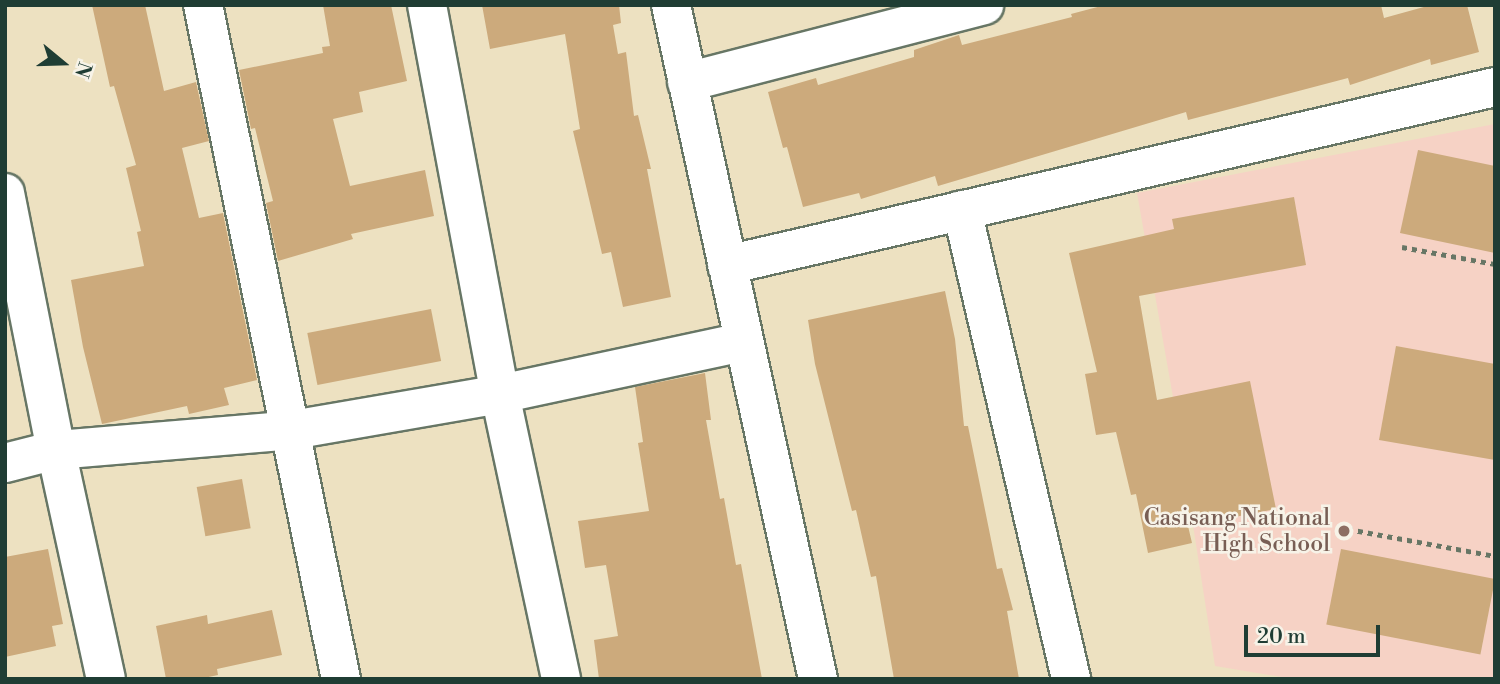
<!DOCTYPE html>
<style>
body{margin:0}
#map{position:relative;width:1500px;height:684px;overflow:hidden;background:#ede1c1;font-family:"Libre Bodoni",serif}
div>[style]{position:absolute}
.built>*{inset:0;background:#f6d2c5}
.building>*{inset:0;background:#ccaa7c;transform-origin:0 0}
.path>*{height:4.5px;margin-top:-2.25px;transform-origin:0;background:repeating-linear-gradient(90deg,#677665 0 5px,transparent 0 10px)}
.roads{filter:drop-shadow(2px 0 #677665) drop-shadow(-2px 0 #677665) drop-shadow(0 2px #677665) drop-shadow(0 -2px #677665)}
.street>*{height:38px;margin:-19px;padding:0 19px;transform-origin:19px;border-radius:19px;background:#fff}
.dots>*{width:19px;height:19px;translate:-50% -50%;box-sizing:border-box;border:4px solid #f7f3e8;border-radius:50%}
span{translate:-50% -50%;white-space:nowrap;text-align:center;line-height:1.15;-webkit-text-stroke:5px #f7f3e8;paint-order:stroke}
.education-label{font-size:23px;color:#785e54}
.right{translate:-100% -50%;text-align:right}
.frame{position:absolute;inset:0;border:7px solid #1f3d34;pointer-events:none}
.north{position:absolute;left:28px;top:28px;width:70px;height:70px;-webkit-text-stroke:5px #f7f3e8;paint-order:stroke;rotate:109deg;font-size:19px;font-weight:700;line-height:28px;text-align:center;color:#1f3d34}
.north::after{content:'';display:block;margin:auto;width:24px;height:32px;background:#1f3d34;clip-path:polygon(50% 0,100% 100%,50% 72%,0 100%)}
.scale{position:absolute;left:1244px;top:625px;width:136px;height:32px;box-sizing:border-box;border:4px solid #1f3d34;border-top:0;padding-left:9px;font-size:21px;line-height:24px;white-space:nowrap;color:#1f3d34;-webkit-text-stroke:5px #f7f3e8;paint-order:stroke}
</style>
<div id="map">
<div class="built">
<i style="clip-path:polygon(1495px 124px,1495px 679px,1294px 679px,1215px 666px,1173px 397px,1137px 193px)"></i>
</div>
<div class="building">
<i style="clip-path:polygon(92px 5px,145px 5px,164px 91px,196px 82px,209px 141px,182px 148px,199px 218px,223px 213px,257px 380px,224px 388px,229px 405px,189px 414px,187px 406px,102px 424px,83px 347px,71px 280px,144px 266px,137px 232px,141px 231px,126px 168px,136px 165px,114px 86px,110px 87px)"></i>
<i style="clip-path:polygon(323px 5px,391px 5px,407px 81px,359px 92px,363px 112px,333px 119px,350px 186px,425px 170px,434px 216px,351px 234px,353px 239px,278px 261px,266px 203px,273px 201px,255px 128px,251px 129px,239px 70px,323px 53px,322px 47px,330px 46px)"></i>
<i style="clip-path:polygon(482px 5px,619px 5px,621px 23px,613px 25px,618px 54px,626px 52px,634px 116px,638px 115px,651px 169px,647px 169px,671px 297px,623px 307px,611px 252px,602px 254px,573px 131px,580px 129px,565px 34px,490px 49px)"></i>
<i style="clip-path:polygon(1105px 5px,1381px 5px,1384px 18px,1431px 5px,1467px 5px,1479px 52px,1431px 65px,1430px 59px,1350px 85px,1348px 78px,1188px 120px,1186px 112px,938px 186px,935px 176px,861px 199px,859px 193px,803px 207px,787px 147px,783px 148px,768px 92px,816px 78px,818px 85px,914px 57px,914px 50px,959px 35px,962px 45px,1072px 17px,1071px 14px)"></i>
<i style="clip-path:polygon(1418px 150px,1495px 166px,1495px 253px,1400px 233px)"></i>
<i style="clip-path:polygon(1294px 197px,1306px 265px,1139px 296px,1157px 400px,1250px 381px,1276px 509px,1188px 526px,1192px 543px,1148px 553px,1136px 494px,1131px 495px,1116px 432px,1096px 435px,1085px 374px,1097px 372px,1069px 253px,1174px 229px,1172px 219px)"></i>
<i style="clip-path:polygon(945px 291px,955px 339px,964px 426px,968px 426px,997px 569px,1002px 568px,1013px 610px,1007px 611px,1019px 679px,894px 679px,876px 576px,871px 577px,856px 510px,852px 511px,815px 364px,808px 320px)"></i>
<i style="left:431px;top:309px;width:53px;height:126px;rotate:79deg"></i>
<i style="clip-path:polygon(1396px 346px,1495px 364px,1495px 460px,1379px 440px)"></i>
<i style="clip-path:polygon(705px 373px,711px 420px,706px 420px,720px 499px,724px 498px,736px 565px,741px 564px,762px 679px,599px 679px,594px 640px,618px 636px,606px 565px,585px 568px,578px 521px,649px 511px,638px 443px,643px 442px,635px 387px)"></i>
<i style="left:242px;top:479px;width:50px;height:46px;rotate:80deg"></i>
<i style="clip-path:polygon(48px 549px,63px 624px,52px 626px,56px 646px,5px 657px,5px 557px)"></i>
<i style="left:1341px;top:549px;width:157px;height:77px;rotate:11deg"></i>
<i style="clip-path:polygon(272px 610px,282px 655px,217px 669px,218px 675px,199px 679px,166px 679px,156px 626px,207px 615px,208px 624px)"></i>
</div>
<div class="path">
<i style="left:1402px;top:247px;width:95px;rotate:10.4deg"></i>
<i style="left:1348px;top:529px;width:149px;rotate:10.4deg"></i>
</div>
<div class="roads">
<div class="street">
<i style="left:203px;top:5px;width:688px;rotate:78.43deg"></i>
<i style="left:427px;top:5px;width:396px;rotate:79.4deg"></i>
<i style="left:500px;top:394px;width:291px;rotate:77.9deg"></i>
<i style="left:671px;top:5px;width:690px;rotate:77.7deg"></i>
<i style="left:687px;top:82px;width:307px;rotate:-14.5deg"></i>
<i style="left:5px;top:193px;width:262px;rotate:78.8deg"></i>
<i style="left:56px;top:450px;width:234px;rotate:77.7deg"></i>
<i style="left:962px;top:210px;width:481px;rotate:76.9deg"></i>
<i style="left:727px;top:265px;width:788px;rotate:-13.05deg"></i>
<i style="left:5px;top:463px;width:53px;rotate:-14.3deg"></i>
<i style="left:56px;top:450px;width:237px;rotate:-4.8deg"></i>
<i style="left:292px;top:430px;width:211px;rotate:-9.8deg"></i>
<i style="left:500px;top:394px;width:249px;rotate:-12.1deg"></i>
</div>
</div>
<div class="dots">
<i style="left:1344px;top:531px;background:#8d6e63"></i>
</div>
<div class="education-label">
<span class="right" style="left:1330px;top:531px">Casisang National<br>High School</span>
</div>
<div class="frame"></div>
<div class="north">N</div>
<div class="scale">20 m</div>
</div>
